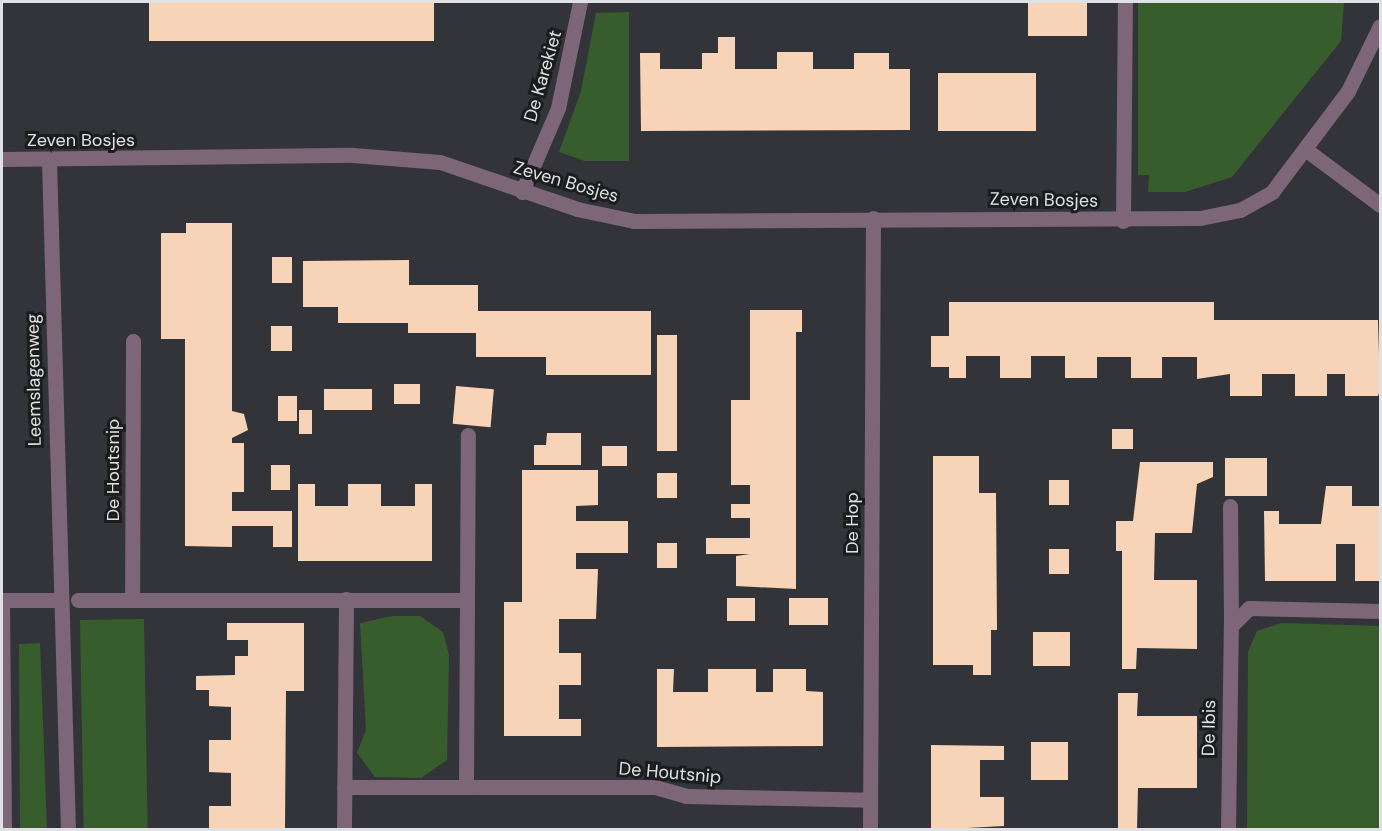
<!DOCTYPE html>
<style>
body{margin:0}
#map{position:relative;width:1382px;height:831px;overflow:hidden;background:#323439;font-family:"DM Sans",sans-serif}
div>[style]{position:absolute}
.green>*{inset:0;background:#385d2c;transform-origin:0 0}
.building>*{inset:0;background:#f7d4b7;transform-origin:0 0}
.minor>*{height:15px;margin:-7.5px;padding:0 7.5px;transform-origin:7.5px;border-radius:7.5px;background:#7e6679}
span{translate:-50% -50%;white-space:nowrap;text-align:center;line-height:1.15;-webkit-text-stroke:6px #1b1c1e;paint-order:stroke}
.street-label{font-size:18px;color:#e0e1e4}
.frame{position:absolute;inset:0;border:3px solid #e0e1e4;pointer-events:none}
</style>
<div id="map">
<div class="green">
<i style="clip-path:polygon(1138px 2px,1344px 3px,1341px 41px,1232px 177px,1185px 192px,1148px 192px,1149px 175px,1138px 175px)"></i>
<i style="clip-path:polygon(629px 12px,629px 161px,585px 161px,559px 152px,581px 91px,596px 13px)"></i>
<i style="clip-path:polygon(392px 616px,420px 616px,443px 632px,449px 655px,447px 760px,421px 778px,375px 777px,357px 753px,366px 730px,360px 623px)"></i>
<i style="left:144px;top:619px;width:210px;height:64px;rotate:89deg"></i>
<i style="clip-path:polygon(1281px 623px,1380px 626px,1380px 829px,1247px 829px,1248px 652px,1257px 631px)"></i>
<i style="clip-path:polygon(40px 643px,47px 829px,20px 829px,19px 644px)"></i>
</div>
<div class="building">
<i style="left:149px;top:2px;width:285px;height:39px"></i>
<i style="left:1028px;top:2px;width:59px;height:34px"></i>
<i style="clip-path:polygon(718px 37px,735px 37px,735px 69px,777px 69px,777px 52px,813px 52px,813px 69px,854px 69px,854px 53px,889px 53px,889px 69px,910px 69px,910px 130px,641px 131px,640px 53px,660px 53px,660px 69px,702px 69px,702px 53px,718px 53px)"></i>
<i style="left:938px;top:73px;width:98px;height:58px"></i>
<i style="clip-path:polygon(186px 223px,232px 223px,232px 411px,244px 414px,248px 430px,232px 438px,232px 443px,244px 443px,244px 492px,232px 492px,232px 511px,292px 511px,292px 547px,273px 547px,273px 526px,232px 526px,232px 547px,185px 546px,185px 339px,161px 339px,161px 233px,186px 233px)"></i>
<i style="left:272px;top:257px;width:20px;height:26px"></i>
<i style="clip-path:polygon(409px 260px,409px 285px,478px 285px,478px 311px,651px 311px,651px 375px,546px 375px,546px 357px,476px 357px,476px 333px,408px 333px,408px 323px,338px 323px,338px 307px,303px 307px,303px 261px)"></i>
<i style="clip-path:polygon(949px 302px,1214px 302px,1214px 320px,1378px 320px,1380px 390px,1378px 396px,1345px 396px,1345px 374px,1327px 374px,1327px 396px,1295px 396px,1295px 374px,1262px 374px,1262px 396px,1230px 396px,1230px 374px,1197px 379px,1197px 357px,1162px 357px,1162px 378px,1131px 378px,1131px 357px,1097px 357px,1097px 378px,1065px 378px,1065px 356px,1031px 356px,1031px 378px,1000px 378px,1000px 356px,966px 356px,966px 378px,949px 378px,949px 367px,931px 367px,931px 336px,949px 336px)"></i>
<i style="clip-path:polygon(750px 310px,802px 310px,802px 332px,796px 332px,796px 589px,736px 586px,736px 556px,750px 554px,706px 554px,706px 538px,750px 538px,750px 518px,731px 518px,731px 504px,750px 504px,750px 485px,731px 485px,731px 400px,750px 400px)"></i>
<i style="left:271px;top:326px;width:21px;height:25px"></i>
<i style="left:677px;top:335px;width:116px;height:20px;rotate:90deg"></i>
<i style="left:394px;top:384px;width:26px;height:20px"></i>
<i style="left:456px;top:386px;width:38px;height:38px;rotate:5deg"></i>
<i style="left:372px;top:389px;width:21px;height:48px;rotate:90deg"></i>
<i style="left:278px;top:396px;width:19px;height:25px"></i>
<i style="left:299px;top:410px;width:13px;height:24px"></i>
<i style="left:1112px;top:429px;width:21px;height:20px"></i>
<i style="clip-path:polygon(547px 433px,581px 433px,581px 465px,534px 465px,534px 445px,546px 445px)"></i>
<i style="left:602px;top:446px;width:25px;height:20px"></i>
<i style="clip-path:polygon(933px 456px,979px 456px,979px 493px,996px 493px,997px 630px,991px 630px,991px 675px,973px 675px,973px 665px,933px 665px)"></i>
<i style="left:1225px;top:458px;width:42px;height:38px"></i>
<i style="clip-path:polygon(1140px 462px,1213px 462px,1213px 477px,1197px 484px,1192px 533px,1155px 533px,1154px 580px,1197px 580px,1197px 649px,1137px 648px,1136px 669px,1122px 669px,1122px 551px,1116px 551px,1116px 521px,1133px 521px)"></i>
<i style="left:271px;top:465px;width:19px;height:25px"></i>
<i style="clip-path:polygon(522px 470px,598px 470px,598px 505px,576px 506px,576px 521px,628px 521px,628px 553px,576px 553px,576px 569px,598px 569px,596px 619px,559px 619px,559px 653px,581px 653px,581px 685px,559px 685px,559px 719px,581px 719px,581px 736px,504px 736px,504px 602px,522px 602px)"></i>
<i style="left:677px;top:473px;width:25px;height:20px;rotate:90deg"></i>
<i style="left:1049px;top:480px;width:20px;height:25px"></i>
<i style="clip-path:polygon(298px 484px,315px 484px,315px 506px,348px 506px,348px 484px,381px 484px,381px 506px,415px 506px,415px 484px,432px 484px,432px 561px,298px 561px)"></i>
<i style="clip-path:polygon(1326px 486px,1352px 486px,1352px 506px,1380px 506px,1380px 581px,1355px 581px,1355px 544px,1336px 544px,1336px 581px,1265px 581px,1264px 511px,1279px 511px,1279px 524px,1321px 524px)"></i>
<i style="left:657px;top:543px;width:20px;height:25px"></i>
<i style="left:1049px;top:549px;width:20px;height:25px"></i>
<i style="left:727px;top:598px;width:28px;height:23px"></i>
<i style="left:789px;top:598px;width:39px;height:27px"></i>
<i style="clip-path:polygon(227px 623px,304px 623px,304px 691px,286px 691px,285px 830px,209px 830px,209px 806px,231px 806px,231px 773px,209px 772px,209px 740px,231px 740px,231px 707px,209px 706px,209px 690px,196px 690px,196px 676px,235px 675px,235px 656px,248px 656px,248px 640px,227px 640px)"></i>
<i style="left:1033px;top:632px;width:37px;height:34px"></i>
<i style="clip-path:polygon(657px 669px,674px 669px,673px 692px,708px 692px,708px 669px,756px 669px,756px 692px,773px 692px,773px 669px,806px 669px,806px 691px,823px 692px,823px 746px,657px 747px)"></i>
<i style="clip-path:polygon(1118px 693px,1138px 693px,1137px 716px,1197px 716px,1197px 788px,1138px 788px,1137px 830px,1118px 830px)"></i>
<i style="left:1031px;top:742px;width:37px;height:38px"></i>
<i style="clip-path:polygon(931px 745px,1004px 746px,1004px 760px,980px 760px,980px 797px,1004px 797px,1004px 826px,931px 830px)"></i>
</div>
<div class="minor">
<i style="left:1305px;top:149px;width:94px;rotate:36.7deg"></i>
<i style="left:2px;top:159px;width:351px;rotate:-0.7deg"></i>
<i style="left:353px;top:155px;width:87px;rotate:4.6deg"></i>
<i style="left:440px;top:162px;width:145px;rotate:18.9deg"></i>
<i style="left:577px;top:209px;width:58px;rotate:11.9deg"></i>
<i style="left:634px;top:221px;width:566px;rotate:-0.3deg"></i>
<i style="left:1200px;top:218px;width:41px;rotate:-11.3deg"></i>
<i style="left:1240px;top:210px;width:37px;rotate:-29deg"></i>
<i style="left:1272px;top:192px;width:126px;rotate:-53deg"></i>
<i style="left:1348px;top:91px;width:72px;rotate:-63.8deg"></i>
<i style="left:49px;top:160px;width:670px;rotate:88.38deg"></i>
<i style="left:522px;top:192px;width:91px;rotate:-66.8deg"></i>
<i style="left:558px;top:108px;width:108px;rotate:-78.3deg"></i>
<i style="left:1123px;top:221px;width:219px;rotate:-89.5deg"></i>
<i style="left:133px;top:341px;width:259px;rotate:90.2deg"></i>
<i style="left:132px;top:600px;width:335px"></i>
<i style="left:1230px;top:506px;width:120px;rotate:89.5deg"></i>
<i style="left:78px;top:600px;width:54px"></i>
<i style="left:344px;top:787px;width:311px"></i>
<i style="left:655px;top:787px;width:32px;rotate:16deg"></i>
<i style="left:686px;top:796px;width:184px;rotate:1.2deg"></i>
<i style="left:466px;top:787px;width:352px;rotate:-89.7deg"></i>
<i style="left:4px;top:830px;width:230px;rotate:-90.5deg"></i>
<i style="left:2px;top:600px;width:56px"></i>
<i style="left:344px;top:830px;width:231px;rotate:-89.5deg"></i>
<i style="left:870px;top:830px;width:612px;rotate:-89.72deg"></i>
<i style="left:1228px;top:830px;width:204px;rotate:-89.2deg"></i>
<i style="left:1231px;top:626px;width:25px;rotate:-45deg"></i>
<i style="left:1249px;top:608px;width:131px;rotate:1.3deg"></i>
</div>
<div class="street-label">
<span style="left:543px;top:76px;rotate:-74deg">De Karekiet</span>
<span style="left:81px;top:140px">Zeven Bosjes</span>
<span style="left:566px;top:182px;rotate:16deg">Zeven Bosjes</span>
<span style="left:1044px;top:200px;rotate:1deg">Zeven Bosjes</span>
<span style="left:34px;top:380px;rotate:-91deg">Leemslagenweg</span>
<span style="left:113px;top:470px;rotate:-90deg">De Houtsnip</span>
<span style="left:852px;top:523px;rotate:-90deg">De Hop</span>
<span style="left:1209px;top:728px;rotate:-89deg">De Ibis</span>
<span style="left:670px;top:773px;rotate:5deg">De Houtsnip</span>
</div>
<div class="frame"></div>
</div>
